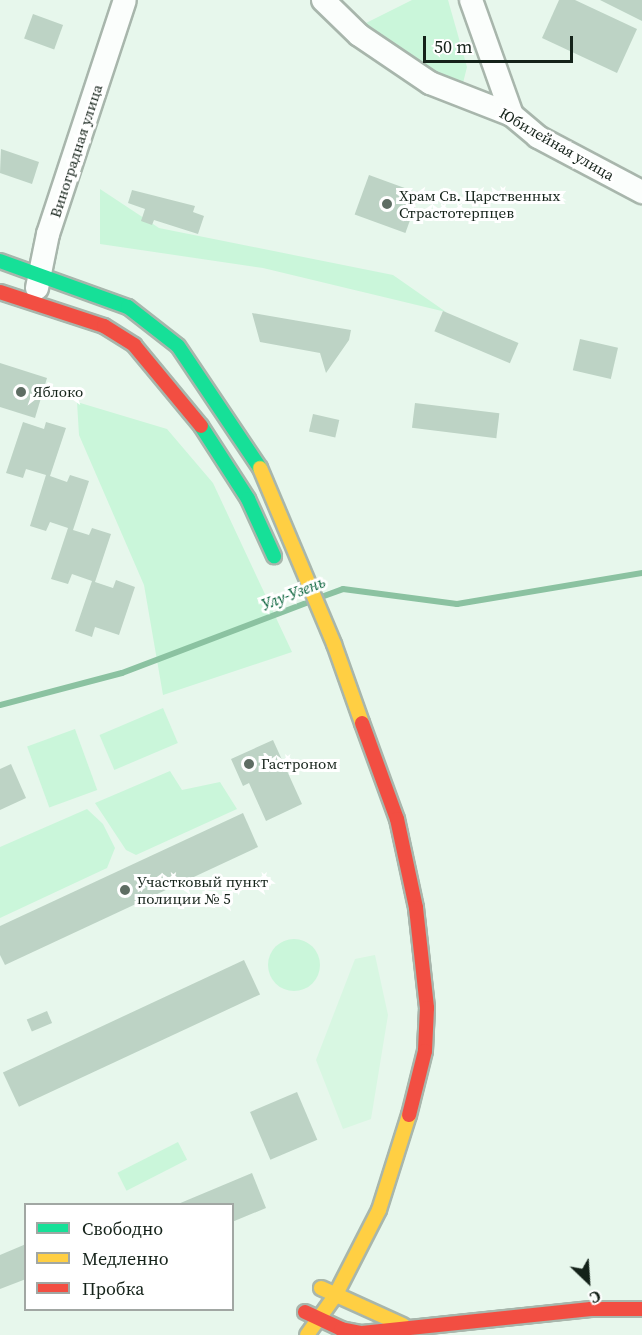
<!DOCTYPE html>
<meta charset="utf-8">
<style>
body{margin:0}
#map{position:relative;width:642px;height:1335px;overflow:hidden;background:#e7f7ec;font-family:"Source Serif 4",serif}
div>[style]{position:absolute}
.built>*{inset:0;background:#d8f7e2}
.green>*{inset:0;background:#caf6da;transform-origin:0 0}
.round{border-radius:50%}
.stream>*{height:6px;margin:-3px;padding:0 3px;transform-origin:3px;border-radius:3px;background:#8bc2a1}
.building>*{inset:0;background:#bdd3c5;transform-origin:0 0}
.roads{filter:drop-shadow(2px 0 #a8b6ac) drop-shadow(-2px 0 #a8b6ac) drop-shadow(0 2px #a8b6ac) drop-shadow(0 -2px #a8b6ac)}
.street>*{height:22px;margin:-11px;padding:0 11px;transform-origin:11px;border-radius:11px;background:#fbfefc}
.fast>*{height:14px;margin:-7px;padding:0 7px;transform-origin:7px;border-radius:7px;background:#16e098}
.slow>*{height:14px;margin:-7px;padding:0 7px;transform-origin:7px;border-radius:7px;background:#ffcf43}
.jam>*{height:14px;margin:-7px;padding:0 7px;transform-origin:7px;border-radius:7px;background:#f24e42}
.dots>*{width:16px;height:16px;translate:-50% -50%;box-sizing:border-box;border:3px solid #fff;border-radius:50%}
span{translate:-50% -50%;white-space:nowrap;text-align:center;line-height:1.15;-webkit-text-stroke:6px #fff;paint-order:stroke}
.street-label{font-size:15px;color:#142219}
.poi-label{font-size:15px;color:#142219}
.left{translate:0 -50%;text-align:left}
.water-label{font-size:16px;color:#056038;font-style:italic}
.legend{position:absolute;left:24px;top:1203px;width:210px;height:108px;box-sizing:border-box;background:#fff;border:2px solid #a1a7a3;margin:0;padding:8px 10px;list-style:none;font-size:18px;color:#142219}
.legend li{display:flex;align-items:center;gap:12px;height:30px}
.legend b{width:30px;border:2px solid #a1a7a3}
.north{position:absolute;left:558px;top:1251px;width:60px;height:60px;-webkit-text-stroke:4px #fff;paint-order:stroke;rotate:155deg;font-size:16px;font-weight:700;line-height:24px;text-align:center;color:#142219}
.north::after{content:'';display:block;margin:auto;width:21px;height:27px;background:#142219;clip-path:polygon(50% 0,100% 100%,50% 72%,0 100%)}
.scale{position:absolute;left:423px;top:36px;width:150px;height:27px;box-sizing:border-box;border:3px solid #142219;border-top:0;padding-left:8px;font-size:18px;line-height:21px;white-space:nowrap;color:#142219;-webkit-text-stroke:4px #fff;paint-order:stroke}
</style>
<div id="map">
<div class="built">
<i style="clip-path:polygon(375px 955px,388px 1015px,371px 1119px,343px 1129px,316px 1060px,355px 959px)"></i>
</div>
<div class="green">
<i style="clip-path:polygon(412px 0,448px 0,467px 67px,463px 83px,450px 84px,358px 27px)"></i>
<i style="clip-path:polygon(100px 189px,159px 228px,393px 275px,446px 312px,263px 268px,100px 244px)"></i>
<i style="clip-path:polygon(77px 402px,167px 429px,213px 483px,292px 652px,163px 695px,144px 585px,79px 435px)"></i>
<i style="left:163px;top:708px;width:38px;height:69px;rotate:67deg"></i>
<i style="left:75px;top:729px;width:65px;height:51px;rotate:70deg"></i>
<i style="clip-path:polygon(170px 771px,182px 790px,220px 782px,237px 809px,136px 855px,126px 850px,95px 803px)"></i>
<i style="clip-path:polygon(87px 809px,103px 824px,115px 848px,107px 868px,0 918px,0 847px)"></i>
<i class="round" style="left:268px;top:939px;width:52px;height:52px"></i>
<i style="left:178px;top:1142px;width:20px;height:68px;rotate:63deg"></i>
</div>
<div class="stream">
<i style="left:324px;top:596px;width:20px;rotate:-20deg"></i>
<i style="left:343px;top:589px;width:115px;rotate:7.5deg"></i>
<i style="left:457px;top:604px;width:188px;rotate:-9.5deg"></i>
<i style="left:0;top:705px;width:126px;rotate:-14.7deg"></i>
<i style="left:122px;top:673px;width:197px;rotate:-20.8deg"></i>
</div>
<div class="building">
<i style="clip-path:polygon(559px 0,575px 0,637px 29px,617px 73px,542px 38px)"></i>
<i style="clip-path:polygon(600px 0,642px 0,642px 21px)"></i>
<i style="left:33px;top:14px;width:32px;height:26px;rotate:20deg"></i>
<i style="clip-path:polygon(1px 149px,39px 162px,32px 184px,0 173px)"></i>
<i style="left:369px;top:175px;width:54px;height:42px;rotate:20deg"></i>
<i style="clip-path:polygon(132px 190px,195px 206px,193px 212px,204px 216px,198px 234px,154px 220px,152px 225px,141px 221px,145px 209px,128px 203px)"></i>
<i style="left:443px;top:311px;width:82px;height:22px;rotate:23deg"></i>
<i style="clip-path:polygon(252px 313px,351px 330px,349px 340px,326px 373px,320px 353px,260px 342px)"></i>
<i style="left:580px;top:339px;width:39px;height:32px;rotate:13deg"></i>
<i style="clip-path:polygon(0 363px,47px 378px,35px 418px,0 407px)"></i>
<i style="left:415px;top:403px;width:85px;height:25px;rotate:7deg"></i>
<i style="left:313px;top:414px;width:27px;height:18px;rotate:13deg"></i>
<i style="clip-path:polygon(23px 422px,44px 429px,46px 422px,66px 428px,50px 476px,67px 482px,70px 475px,89px 481px,73px 530px,89px 535px,92px 528px,111px 534px,95px 582px,113px 588px,116px 580px,135px 587px,119px 635px,95px 627px,92px 637px,75px 631px,92px 581px,72px 574px,68px 584px,51px 579px,68px 528px,50px 522px,46px 531px,30px 526px,46px 475px,26px 469px,23px 478px,6px 473px)"></i>
<i style="clip-path:polygon(273px 740px,302px 804px,266px 821px,249px 783px,243px 786px,231px 759px)"></i>
<i style="clip-path:polygon(11px 764px,26px 798px,0 810px,0 769px)"></i>
<i style="clip-path:polygon(243px 813px,258px 847px,5px 965px,0 955px,0 926px)"></i>
<i style="left:244px;top:960px;width:38px;height:266px;rotate:65deg"></i>
<i style="left:47px;top:1011px;width:13px;height:22px;rotate:67deg"></i>
<i style="left:297px;top:1092px;width:52px;height:51px;rotate:67deg"></i>
<i style="clip-path:polygon(252px 1173px,266px 1208px,232px 1222px,232px 1204px,178px 1204px)"></i>
<i style="clip-path:polygon(26px 1244px,26px 1279px,0 1289px,0 1255px)"></i>
</div>
<div class="roads">
<div class="street">
<i style="left:323px;top:0;width:50px;rotate:44.2deg"></i>
<i style="left:359px;top:35px;width:86px;rotate:34.1deg"></i>
<i style="left:430px;top:83px;width:88px;rotate:21.3deg"></i>
<i style="left:512px;top:115px;width:34px;rotate:40deg"></i>
<i style="left:538px;top:137px;width:118px;rotate:27.9deg"></i>
<i style="left:471px;top:0;width:122px;rotate:70.4deg"></i>
<i style="left:37px;top:288px;width:55px;rotate:-78.5deg"></i>
<i style="left:48px;top:234px;width:246px;rotate:-71.8deg"></i>
</div>
<div class="fast">
<i style="left:0;top:261px;width:136px;rotate:19.8deg"></i>
<i style="left:128px;top:307px;width:63px;rotate:38deg"></i>
<i style="left:178px;top:346px;width:147px;rotate:56.1deg"></i>
<i style="left:201px;top:426px;width:87px;rotate:57.2deg"></i>
<i style="left:248px;top:499px;width:63px;rotate:65.5deg"></i>
</div>
<div class="slow">
<i style="left:260px;top:468px;width:191px;rotate:67.2deg"></i>
<i style="left:334px;top:644px;width:84px;rotate:70.5deg"></i>
<i style="left:321px;top:1288px;width:90px;rotate:24.3deg"></i>
<i style="left:307px;top:1335px;width:48px;rotate:-54.3deg"></i>
<i style="left:335px;top:1296px;width:97px;rotate:-62.9deg"></i>
<i style="left:379px;top:1210px;width:100px;rotate:-72.5deg"></i>
</div>
<div class="jam">
<i style="left:0;top:292px;width:109px;rotate:18.1deg"></i>
<i style="left:104px;top:326px;width:36px;rotate:32deg"></i>
<i style="left:134px;top:345px;width:105px;rotate:50.4deg"></i>
<i style="left:362px;top:723px;width:102px;rotate:70deg"></i>
<i style="left:397px;top:819px;width:91px;rotate:77.9deg"></i>
<i style="left:416px;top:908px;width:101px;rotate:83.7deg"></i>
<i style="left:427px;top:1008px;width:43px;rotate:92.7deg"></i>
<i style="left:425px;top:1051px;width:66px;rotate:104deg"></i>
<i style="left:305px;top:1312px;width:40px;rotate:25deg"></i>
<i style="left:341px;top:1329px;width:21px;rotate:11deg"></i>
<i style="left:362px;top:1333px;width:230px;rotate:-6deg"></i>
<i style="left:591px;top:1309px;width:51px"></i>
</div>
</div>
<div class="dots">
<i style="left:387px;top:204px;background:#5e6d63"></i>
<i style="left:21px;top:392px;background:#5e6d63"></i>
<i style="left:249px;top:764px;background:#5e6d63"></i>
<i style="left:125px;top:890px;background:#5e6d63"></i>
</div>
<div class="street-label">
<span style="left:557px;top:144px;rotate:30deg">Юбилейная улица</span>
<span style="left:76px;top:151px;rotate:-72deg">Виноградная улица</span>
</div>
<div class="poi-label">
<span class="left" style="left:399px;top:204px">Храм Св. Царственных<br>Страстотерпцев</span>
<span class="left" style="left:33px;top:392px">Яблоко</span>
<span class="left" style="left:261px;top:764px">Гастроном</span>
<span class="left" style="left:137px;top:890px">Участковый пункт<br>полиции № 5</span>
</div>
<div class="water-label">
<span style="left:293px;top:593px;rotate:-21deg">Улу-Узень</span>
</div>
<ul class="legend">
<li><b style="height:8px;background:#16e098"></b>Свободно</li>
<li><b style="height:8px;background:#ffcf43"></b>Медленно</li>
<li><b style="height:8px;background:#f24e42"></b>Пробка</li>
</ul>
<div class="north">С</div>
<div class="scale">50 m</div>
</div>
